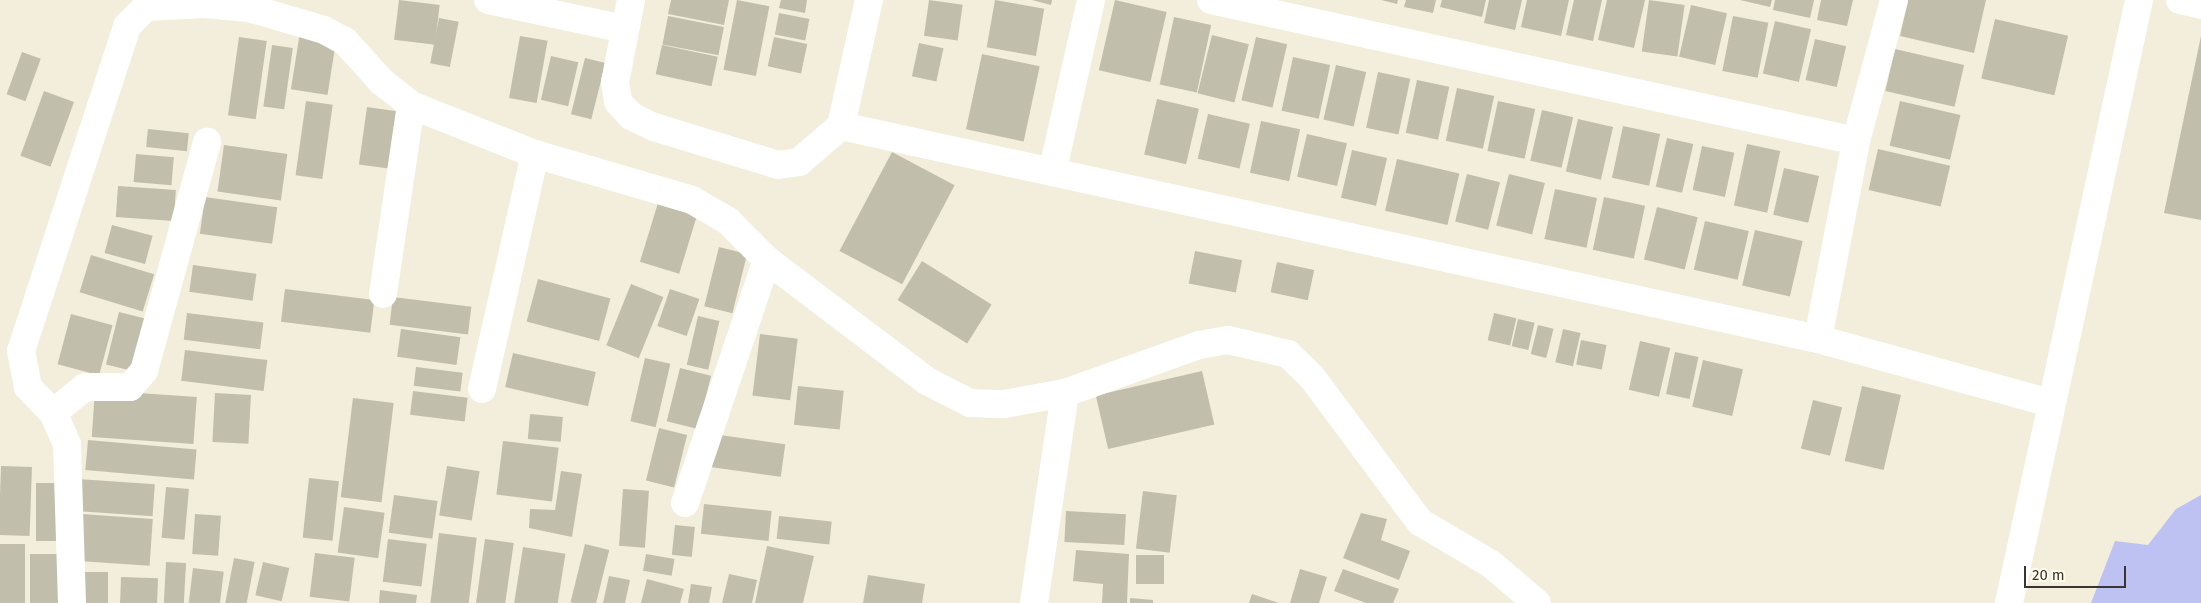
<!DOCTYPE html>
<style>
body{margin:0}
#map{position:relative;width:2201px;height:603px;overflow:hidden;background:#f2eedb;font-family:"Fira Sans",sans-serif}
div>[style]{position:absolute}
.green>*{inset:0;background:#bdc2f2}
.building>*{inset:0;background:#c1beac;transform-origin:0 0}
.minor>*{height:28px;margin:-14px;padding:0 14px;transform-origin:14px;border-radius:14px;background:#fff}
span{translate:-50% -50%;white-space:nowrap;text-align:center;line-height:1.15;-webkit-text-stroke:4.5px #fefcec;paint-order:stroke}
.scale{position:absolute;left:2024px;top:566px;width:102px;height:22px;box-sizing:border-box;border:2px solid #38362f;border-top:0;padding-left:6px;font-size:15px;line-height:18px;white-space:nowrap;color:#38362f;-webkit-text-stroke:4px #fefcec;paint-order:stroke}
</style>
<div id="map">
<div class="green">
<i style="clip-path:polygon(2201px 495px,2201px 603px,2091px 603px,2115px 541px,2148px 545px,2176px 509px)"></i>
</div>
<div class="building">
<i style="left:399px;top:0;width:41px;height:40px;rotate:7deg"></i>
<i style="clip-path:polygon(671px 0,729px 0,724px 25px,668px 14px)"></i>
<i style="left:737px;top:0;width:33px;height:71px;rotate:11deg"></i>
<i style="clip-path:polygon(781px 0,807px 0,805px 13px,779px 8px)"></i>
<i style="left:929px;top:0;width:34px;height:36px;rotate:8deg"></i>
<i style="left:995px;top:0;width:50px;height:48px;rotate:10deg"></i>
<i style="clip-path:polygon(1032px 0,1052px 0,1051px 5px)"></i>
<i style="left:1115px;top:0;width:53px;height:72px;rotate:13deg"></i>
<i style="clip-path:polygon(1381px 0,1398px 0,1397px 4px)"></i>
<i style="clip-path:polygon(1406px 0,1436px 0,1433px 13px,1404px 7px)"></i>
<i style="clip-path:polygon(1442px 0,1486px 0,1482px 17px,1440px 7px)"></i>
<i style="clip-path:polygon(1489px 0,1522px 0,1515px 30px,1484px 23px)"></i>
<i style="clip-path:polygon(1527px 0,1569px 0,1561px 36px,1521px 27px)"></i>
<i style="clip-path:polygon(1574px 0,1602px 0,1593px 41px,1566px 35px)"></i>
<i style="clip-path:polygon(1607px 0,1645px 0,1634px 48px,1598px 40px)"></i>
<i style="left:1649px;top:0;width:36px;height:52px;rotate:8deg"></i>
<i style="clip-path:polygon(1740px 0,1772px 0,1770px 7px)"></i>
<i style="clip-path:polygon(1775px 0,1814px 0,1810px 18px,1773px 10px)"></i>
<i style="clip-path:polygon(1821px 0,1853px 0,1847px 26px,1817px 20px)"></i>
<i style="clip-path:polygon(1908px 0,1986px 0,1974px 53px,1900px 36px)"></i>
<i style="left:1691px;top:5px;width:37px;height:53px;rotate:13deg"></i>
<i style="left:779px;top:13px;width:31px;height:22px;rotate:11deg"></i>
<i style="left:668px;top:16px;width:57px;height:29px;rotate:11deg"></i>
<i style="left:1733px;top:16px;width:36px;height:56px;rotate:11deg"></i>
<i style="left:1174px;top:17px;width:38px;height:69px;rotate:12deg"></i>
<i style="left:439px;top:18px;width:20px;height:46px;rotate:11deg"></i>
<i style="left:1995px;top:19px;width:75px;height:61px;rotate:13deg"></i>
<i style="left:1775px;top:21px;width:37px;height:54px;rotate:13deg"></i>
<i style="left:300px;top:32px;width:37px;height:58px;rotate:9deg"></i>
<i style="left:1212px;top:35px;width:38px;height:60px;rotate:14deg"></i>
<i style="left:520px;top:36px;width:28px;height:63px;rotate:10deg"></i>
<i style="clip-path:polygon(2201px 36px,2201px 220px,2164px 213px)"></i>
<i style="left:239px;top:37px;width:28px;height:79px;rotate:8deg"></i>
<i style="left:774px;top:37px;width:34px;height:30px;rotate:12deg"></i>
<i style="left:1256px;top:37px;width:32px;height:65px;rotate:13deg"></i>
<i style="left:1815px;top:39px;width:32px;height:42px;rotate:13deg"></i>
<i style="left:919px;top:43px;width:25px;height:34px;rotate:12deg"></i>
<i style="left:272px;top:45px;width:21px;height:62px;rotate:8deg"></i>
<i style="left:662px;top:45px;width:57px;height:30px;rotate:12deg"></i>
<i style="left:1895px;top:49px;width:71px;height:43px;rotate:13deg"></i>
<i style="left:22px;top:52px;width:20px;height:45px;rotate:20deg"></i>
<i style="left:982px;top:54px;width:59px;height:77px;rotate:12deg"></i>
<i style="left:551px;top:56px;width:28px;height:45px;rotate:13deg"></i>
<i style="left:1293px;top:57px;width:38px;height:55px;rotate:12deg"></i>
<i style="left:585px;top:58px;width:21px;height:58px;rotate:14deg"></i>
<i style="left:1336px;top:65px;width:31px;height:56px;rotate:13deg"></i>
<i style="left:1378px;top:72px;width:33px;height:57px;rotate:12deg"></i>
<i style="left:1417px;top:80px;width:33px;height:54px;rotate:12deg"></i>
<i style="left:1457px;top:88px;width:38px;height:54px;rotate:12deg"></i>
<i style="left:44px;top:91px;width:32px;height:69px;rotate:20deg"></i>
<i style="left:1157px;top:99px;width:43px;height:57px;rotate:13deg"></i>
<i style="left:306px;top:101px;width:27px;height:75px;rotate:8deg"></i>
<i style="left:1498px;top:101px;width:38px;height:51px;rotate:12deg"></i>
<i style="left:1900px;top:101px;width:62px;height:46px;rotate:13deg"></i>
<i style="left:367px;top:107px;width:30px;height:58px;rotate:8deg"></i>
<i style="left:1542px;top:110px;width:32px;height:52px;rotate:13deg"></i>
<i style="left:1208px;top:114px;width:43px;height:46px;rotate:13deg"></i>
<i style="left:1578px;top:119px;width:36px;height:54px;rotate:13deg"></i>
<i style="left:1261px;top:121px;width:40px;height:53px;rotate:12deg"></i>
<i style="left:1623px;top:126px;width:38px;height:53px;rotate:12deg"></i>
<i style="left:148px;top:129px;width:41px;height:18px;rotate:6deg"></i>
<i style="left:1307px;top:134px;width:41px;height:44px;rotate:13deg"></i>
<i style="left:1667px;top:138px;width:27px;height:50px;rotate:13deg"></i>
<i style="left:1747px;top:144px;width:34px;height:63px;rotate:12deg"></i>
<i style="left:224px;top:145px;width:64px;height:47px;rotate:8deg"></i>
<i style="left:1702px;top:146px;width:33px;height:45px;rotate:12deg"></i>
<i style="left:1878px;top:149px;width:74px;height:42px;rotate:13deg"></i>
<i style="left:1352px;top:150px;width:36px;height:49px;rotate:13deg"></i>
<i style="left:892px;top:152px;width:71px;height:112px;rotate:28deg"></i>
<i style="left:136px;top:154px;width:38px;height:28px;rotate:5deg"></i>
<i style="left:1397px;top:159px;width:64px;height:53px;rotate:13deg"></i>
<i style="left:1784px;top:168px;width:36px;height:48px;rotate:13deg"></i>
<i style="left:1467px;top:174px;width:34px;height:49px;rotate:14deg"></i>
<i style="left:1509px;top:174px;width:37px;height:53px;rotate:14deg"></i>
<i style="left:118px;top:186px;width:58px;height:31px;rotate:4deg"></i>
<i style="left:1555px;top:189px;width:43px;height:51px;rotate:12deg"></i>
<i style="left:661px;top:193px;width:41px;height:72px;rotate:17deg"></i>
<i style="left:205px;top:197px;width:73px;height:37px;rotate:8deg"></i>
<i style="left:1604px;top:197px;width:42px;height:54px;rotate:12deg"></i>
<i style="left:1657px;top:207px;width:42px;height:54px;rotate:14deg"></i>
<i style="left:1705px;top:221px;width:45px;height:50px;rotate:13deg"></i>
<i style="left:112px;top:225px;width:42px;height:29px;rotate:15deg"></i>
<i style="left:1755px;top:230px;width:49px;height:57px;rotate:13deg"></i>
<i style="left:719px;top:247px;width:29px;height:61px;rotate:14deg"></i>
<i style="left:1195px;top:251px;width:48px;height:33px;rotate:11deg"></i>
<i style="left:91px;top:255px;width:66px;height:39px;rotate:17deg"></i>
<i style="left:922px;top:261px;width:82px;height:46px;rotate:32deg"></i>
<i style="left:1277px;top:262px;width:38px;height:31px;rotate:12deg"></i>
<i style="left:193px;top:265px;width:64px;height:27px;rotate:8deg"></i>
<i style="left:538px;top:279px;width:75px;height:44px;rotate:15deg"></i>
<i style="left:631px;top:284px;width:35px;height:66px;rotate:22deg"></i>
<i style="left:285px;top:289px;width:90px;height:33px;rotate:7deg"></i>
<i style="left:670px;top:289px;width:31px;height:39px;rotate:19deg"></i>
<i style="left:393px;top:297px;width:79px;height:28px;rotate:7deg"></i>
<i style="left:119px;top:312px;width:36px;height:54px;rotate:14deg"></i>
<i style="left:187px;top:313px;width:77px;height:27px;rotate:7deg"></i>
<i style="left:1494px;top:313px;width:23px;height:28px;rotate:13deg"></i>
<i style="left:71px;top:314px;width:43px;height:52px;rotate:15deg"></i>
<i style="left:698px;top:316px;width:22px;height:50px;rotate:13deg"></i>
<i style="left:1518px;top:319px;width:17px;height:28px;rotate:13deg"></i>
<i style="left:1538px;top:325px;width:16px;height:30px;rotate:14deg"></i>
<i style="left:401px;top:329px;width:60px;height:28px;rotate:8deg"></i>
<i style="left:1563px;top:329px;width:18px;height:34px;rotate:13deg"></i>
<i style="left:760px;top:334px;width:38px;height:62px;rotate:7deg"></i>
<i style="left:1581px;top:340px;width:26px;height:25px;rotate:11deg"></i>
<i style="left:1640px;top:341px;width:31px;height:50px;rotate:13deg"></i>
<i style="left:185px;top:350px;width:83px;height:31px;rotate:7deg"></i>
<i style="left:1675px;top:352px;width:24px;height:43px;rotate:12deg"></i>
<i style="left:513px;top:353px;width:85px;height:35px;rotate:13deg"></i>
<i style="left:645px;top:358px;width:26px;height:65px;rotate:13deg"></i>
<i style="left:1703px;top:360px;width:41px;height:48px;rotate:13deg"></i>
<i style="left:416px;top:367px;width:47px;height:19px;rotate:7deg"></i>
<i style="left:680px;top:368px;width:32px;height:55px;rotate:14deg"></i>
<i style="left:1202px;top:371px;width:55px;height:109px;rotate:77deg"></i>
<i style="left:798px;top:386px;width:46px;height:39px;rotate:6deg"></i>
<i style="left:1862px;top:386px;width:40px;height:77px;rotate:13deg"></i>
<i style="left:95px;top:390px;width:102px;height:47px;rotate:4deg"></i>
<i style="left:413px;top:391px;width:55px;height:24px;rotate:7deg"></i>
<i style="left:215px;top:393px;width:36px;height:49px;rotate:3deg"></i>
<i style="left:353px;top:398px;width:41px;height:100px;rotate:7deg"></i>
<i style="left:1813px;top:400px;width:30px;height:50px;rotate:14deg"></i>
<i style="left:530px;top:414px;width:33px;height:25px;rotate:5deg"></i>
<i style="left:659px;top:428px;width:29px;height:54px;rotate:14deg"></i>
<i style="left:713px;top:434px;width:73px;height:33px;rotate:8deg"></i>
<i style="left:88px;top:440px;width:109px;height:30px;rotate:5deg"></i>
<i style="left:503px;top:441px;width:56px;height:54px;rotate:7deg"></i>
<i style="left:1px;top:466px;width:31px;height:69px;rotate:2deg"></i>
<i style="left:447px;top:466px;width:33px;height:50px;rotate:9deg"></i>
<i style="clip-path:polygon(561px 471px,582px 474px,572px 537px,529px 528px,530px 509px,555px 510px)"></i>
<i style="left:309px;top:478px;width:30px;height:60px;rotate:6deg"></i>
<i style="left:78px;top:479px;width:77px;height:32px;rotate:4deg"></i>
<i style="left:36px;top:483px;width:23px;height:58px"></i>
<i style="left:166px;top:487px;width:23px;height:51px;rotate:5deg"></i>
<i style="left:623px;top:489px;width:26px;height:57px;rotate:4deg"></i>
<i style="left:1143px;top:491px;width:34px;height:58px;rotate:7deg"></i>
<i style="left:394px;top:495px;width:44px;height:38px;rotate:8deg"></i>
<i style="left:704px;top:504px;width:68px;height:30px;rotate:6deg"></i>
<i style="left:344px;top:507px;width:41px;height:46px;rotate:8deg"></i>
<i style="left:1066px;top:511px;width:60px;height:31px;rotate:3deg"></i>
<i style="clip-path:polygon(1361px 513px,1387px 519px,1381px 540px,1410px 551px,1399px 580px,1343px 558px)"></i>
<i style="left:82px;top:514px;width:71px;height:47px;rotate:4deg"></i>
<i style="left:195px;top:514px;width:26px;height:40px;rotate:4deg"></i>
<i style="left:779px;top:516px;width:53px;height:23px;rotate:6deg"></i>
<i style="left:675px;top:525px;width:20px;height:30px;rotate:6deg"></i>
<i style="left:439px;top:533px;width:38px;height:71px;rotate:7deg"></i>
<i style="left:388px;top:539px;width:39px;height:43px;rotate:7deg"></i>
<i style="left:485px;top:539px;width:29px;height:65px;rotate:8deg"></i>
<i style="left:0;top:544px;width:25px;height:59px"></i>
<i style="left:585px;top:544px;width:25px;height:60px;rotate:14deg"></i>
<i style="clip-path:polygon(767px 546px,814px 556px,803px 603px,755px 603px)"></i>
<i style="left:523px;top:547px;width:43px;height:57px;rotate:9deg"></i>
<i style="clip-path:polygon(1076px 550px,1129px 554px,1127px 603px,1102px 603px,1103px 584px,1073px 581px)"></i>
<i style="left:315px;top:553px;width:40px;height:44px;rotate:7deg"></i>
<i style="left:30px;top:554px;width:31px;height:49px"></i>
<i style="left:646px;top:554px;width:29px;height:17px;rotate:10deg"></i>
<i style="left:1136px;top:555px;width:28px;height:29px"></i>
<i style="left:234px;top:558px;width:21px;height:46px;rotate:11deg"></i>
<i style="left:166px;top:562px;width:20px;height:41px;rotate:3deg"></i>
<i style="left:263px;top:562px;width:27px;height:34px;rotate:13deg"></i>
<i style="left:193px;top:568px;width:31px;height:35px;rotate:7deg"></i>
<i style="clip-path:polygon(1300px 569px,1327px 577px,1319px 603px,1290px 603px)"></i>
<i style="clip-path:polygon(1343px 569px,1399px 589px,1393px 603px,1366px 603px,1334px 591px)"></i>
<i style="left:82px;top:572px;width:26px;height:31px"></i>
<i style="clip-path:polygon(729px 574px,757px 580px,752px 603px,722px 603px)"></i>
<i style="clip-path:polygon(868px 575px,925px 584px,922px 603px,863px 603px)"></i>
<i style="clip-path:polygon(609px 576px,630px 580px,625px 603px,603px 603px)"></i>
<i style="left:121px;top:577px;width:37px;height:26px;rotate:2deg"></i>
<i style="clip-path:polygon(647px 579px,684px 589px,680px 603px,641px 603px)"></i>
<i style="clip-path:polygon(691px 584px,712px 587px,709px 603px,688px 603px)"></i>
<i style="clip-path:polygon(380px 590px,417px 595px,416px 603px,379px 603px)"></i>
<i style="clip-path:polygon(1252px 594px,1279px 603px,1249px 603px)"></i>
<i style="clip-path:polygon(1130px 598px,1153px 600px,1153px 603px,1130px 603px)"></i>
</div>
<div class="minor">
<i style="left:488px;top:0;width:139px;rotate:12deg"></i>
<i style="left:631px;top:0;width:84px;rotate:101deg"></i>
<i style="left:615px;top:82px;width:20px;rotate:81deg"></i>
<i style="left:618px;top:102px;width:19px;rotate:47deg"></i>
<i style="left:631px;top:116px;width:25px;rotate:26deg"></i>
<i style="left:654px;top:127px;width:130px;rotate:17deg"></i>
<i style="left:778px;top:165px;width:21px;rotate:-8deg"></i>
<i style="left:799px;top:162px;width:55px;rotate:-40.6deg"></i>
<i style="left:841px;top:126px;width:129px;rotate:-77.5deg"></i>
<i style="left:1211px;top:0;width:660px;rotate:12.33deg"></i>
<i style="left:2180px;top:0;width:22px;rotate:13deg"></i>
<i style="left:841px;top:126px;width:1000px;rotate:12.3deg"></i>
<i style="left:1818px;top:339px;width:241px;rotate:15.4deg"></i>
<i style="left:1053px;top:169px;width:173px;rotate:-77.3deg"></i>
<i style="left:383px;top:294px;width:191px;rotate:-81.6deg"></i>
<i style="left:1818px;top:339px;width:202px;rotate:-79.1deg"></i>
<i style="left:1856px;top:141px;width:146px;rotate:-74.9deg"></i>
<i style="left:482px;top:389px;width:241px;rotate:-77.3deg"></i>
<i style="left:53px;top:413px;width:41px;rotate:-39.1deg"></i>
<i style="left:85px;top:387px;width:45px"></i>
<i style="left:130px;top:387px;width:21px;rotate:-49deg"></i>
<i style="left:144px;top:371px;width:238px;rotate:-74.6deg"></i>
<i style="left:685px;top:503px;width:256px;rotate:-71.4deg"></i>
<i style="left:72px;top:603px;width:159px;rotate:-91.8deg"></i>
<i style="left:67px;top:444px;width:34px;rotate:-114deg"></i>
<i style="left:53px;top:413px;width:36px;rotate:-134deg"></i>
<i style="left:28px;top:387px;width:37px;rotate:-101deg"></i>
<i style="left:21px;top:351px;width:342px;rotate:-71.9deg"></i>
<i style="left:127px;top:26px;width:27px;rotate:-45deg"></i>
<i style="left:146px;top:7px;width:58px;rotate:-3deg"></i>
<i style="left:204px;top:4px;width:45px;rotate:5.1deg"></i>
<i style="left:249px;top:8px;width:78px;rotate:16.3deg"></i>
<i style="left:324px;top:30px;width:24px;rotate:28deg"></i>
<i style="left:345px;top:41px;width:55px;rotate:47.9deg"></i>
<i style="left:382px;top:82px;width:37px;rotate:38deg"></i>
<i style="left:411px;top:105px;width:133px;rotate:21.6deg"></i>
<i style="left:535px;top:154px;width:164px;rotate:16.3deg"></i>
<i style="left:692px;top:200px;width:42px;rotate:30.3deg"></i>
<i style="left:728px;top:221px;width:55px;rotate:45deg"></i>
<i style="left:767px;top:260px;width:201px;rotate:37.1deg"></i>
<i style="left:927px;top:381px;width:48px;rotate:27.1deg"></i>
<i style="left:970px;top:403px;width:34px;rotate:2deg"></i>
<i style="left:1004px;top:404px;width:62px;rotate:-10.2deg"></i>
<i style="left:1065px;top:393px;width:142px;rotate:-19.7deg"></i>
<i style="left:1199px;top:345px;width:29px;rotate:-10deg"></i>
<i style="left:1228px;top:340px;width:62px;rotate:13.1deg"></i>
<i style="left:1288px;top:354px;width:32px;rotate:44deg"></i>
<i style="left:1311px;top:376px;width:182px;rotate:53.3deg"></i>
<i style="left:1420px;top:522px;width:82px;rotate:30.6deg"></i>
<i style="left:1491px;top:564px;width:60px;rotate:40.3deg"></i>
<i style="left:1034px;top:603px;width:212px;rotate:-81.6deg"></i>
<i style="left:2009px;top:603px;width:617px;rotate:-77.83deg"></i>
</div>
<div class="scale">20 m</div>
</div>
